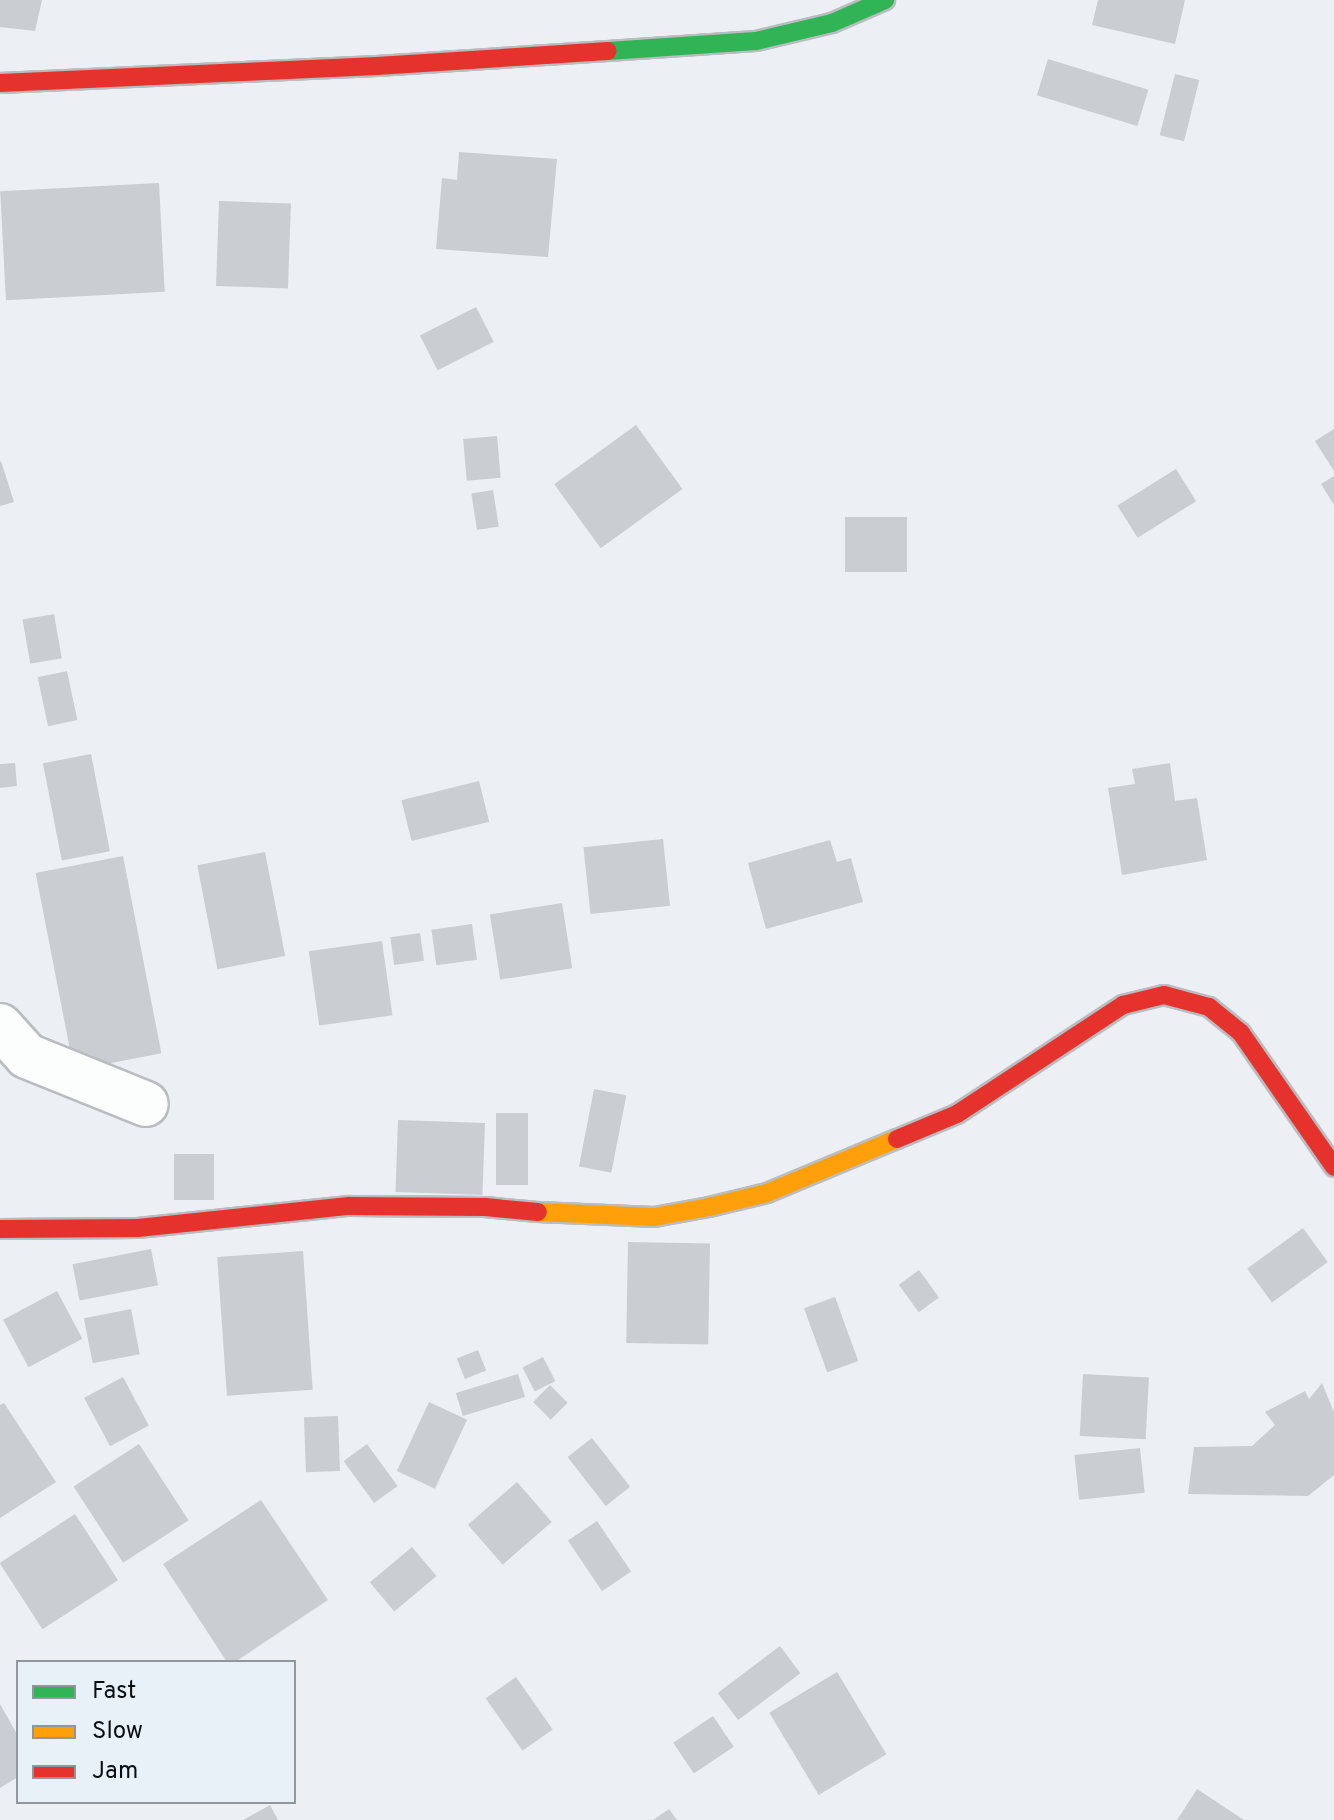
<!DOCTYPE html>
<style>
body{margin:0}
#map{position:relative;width:1334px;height:1820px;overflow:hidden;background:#ecf0f4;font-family:Overpass,sans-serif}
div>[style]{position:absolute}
.building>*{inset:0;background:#cacdd1;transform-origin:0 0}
.roads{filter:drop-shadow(2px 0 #babdc0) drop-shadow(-2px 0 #babdc0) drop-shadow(0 2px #babdc0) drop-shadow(0 -2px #babdc0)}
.street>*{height:44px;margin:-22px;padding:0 22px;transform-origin:22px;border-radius:22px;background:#fcfdfd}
.fast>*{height:18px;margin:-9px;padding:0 9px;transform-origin:9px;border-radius:9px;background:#30b455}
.slow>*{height:18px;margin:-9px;padding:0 9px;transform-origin:9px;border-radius:9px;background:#ff9f0a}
.jam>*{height:18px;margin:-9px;padding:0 9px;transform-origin:9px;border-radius:9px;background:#e5322d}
span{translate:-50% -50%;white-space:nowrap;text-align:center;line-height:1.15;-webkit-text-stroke:6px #e8f1f8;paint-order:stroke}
.legend{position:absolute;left:16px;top:1660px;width:280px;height:144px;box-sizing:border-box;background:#e8f1f8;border:2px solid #90969c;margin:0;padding:10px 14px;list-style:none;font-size:24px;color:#0b0e11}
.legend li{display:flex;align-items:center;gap:16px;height:40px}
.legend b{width:40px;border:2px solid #90969c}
</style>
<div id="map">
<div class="building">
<i style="clip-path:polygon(0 0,42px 0,35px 31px,0 27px)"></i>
<i style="clip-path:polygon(1098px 0,1185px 0,1175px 44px,1092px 25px)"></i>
<i style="left:1048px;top:59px;width:105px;height:38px;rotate:17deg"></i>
<i style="left:1175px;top:74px;width:25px;height:63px;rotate:14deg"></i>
<i style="clip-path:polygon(459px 152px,557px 159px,548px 257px,436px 249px,442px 178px,457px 180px)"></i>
<i style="left:159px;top:183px;width:109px;height:159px;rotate:87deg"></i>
<i style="left:219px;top:201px;width:72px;height:85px;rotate:2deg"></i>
<i style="left:476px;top:307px;width:39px;height:63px;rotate:63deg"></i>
<i style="left:636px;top:425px;width:79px;height:101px;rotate:54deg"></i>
<i style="clip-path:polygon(1334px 429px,1334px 471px,1315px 441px)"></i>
<i style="left:497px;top:436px;width:42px;height:34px;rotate:85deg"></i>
<i style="clip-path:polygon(1px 461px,14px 502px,0 506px,0 462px)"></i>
<i style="left:1176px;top:469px;width:38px;height:69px;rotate:58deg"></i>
<i style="clip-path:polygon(1334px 476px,1334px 505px,1321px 484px)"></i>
<i style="left:493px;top:490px;width:37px;height:22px;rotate:81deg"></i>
<i style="left:845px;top:517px;width:62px;height:55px"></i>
<i style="left:54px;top:614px;width:45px;height:32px;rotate:80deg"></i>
<i style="left:67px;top:671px;width:50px;height:30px;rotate:78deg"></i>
<i style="left:91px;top:754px;width:99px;height:49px;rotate:79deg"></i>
<i style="clip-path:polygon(15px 763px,17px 786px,0 788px,0 764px)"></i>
<i style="clip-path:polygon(1170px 763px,1175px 801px,1197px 798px,1207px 860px,1122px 875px,1108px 788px,1135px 784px,1132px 769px)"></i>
<i style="left:479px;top:781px;width:42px;height:80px;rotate:76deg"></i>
<i style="left:663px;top:839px;width:67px;height:80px;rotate:84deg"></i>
<i style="clip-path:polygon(830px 840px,837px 862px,851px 858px,863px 902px,766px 929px,748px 863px)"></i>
<i style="left:265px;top:852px;width:106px;height:69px;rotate:79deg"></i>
<i style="left:123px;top:856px;width:201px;height:89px;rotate:79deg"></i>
<i style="left:562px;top:903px;width:66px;height:73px;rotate:81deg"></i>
<i style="left:472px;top:924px;width:36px;height:41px;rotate:82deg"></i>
<i style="left:420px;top:933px;width:28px;height:30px;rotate:82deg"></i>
<i style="left:382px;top:941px;width:75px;height:74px;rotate:82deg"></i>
<i style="left:594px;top:1089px;width:33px;height:79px;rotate:11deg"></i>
<i style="left:496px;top:1113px;width:32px;height:72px"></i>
<i style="left:398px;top:1120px;width:87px;height:72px;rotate:2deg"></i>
<i style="left:214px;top:1154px;width:46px;height:40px;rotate:90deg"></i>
<i style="left:1303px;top:1228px;width:42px;height:69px;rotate:54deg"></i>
<i style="left:628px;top:1242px;width:82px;height:101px;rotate:1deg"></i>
<i style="left:151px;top:1249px;width:37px;height:80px;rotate:79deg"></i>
<i style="left:303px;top:1251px;width:139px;height:86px;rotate:86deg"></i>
<i style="left:919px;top:1270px;width:34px;height:25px;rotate:54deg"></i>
<i style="left:57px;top:1291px;width:54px;height:61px;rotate:62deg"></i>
<i style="left:835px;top:1297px;width:68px;height:33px;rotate:70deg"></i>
<i style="left:131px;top:1309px;width:46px;height:48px;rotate:79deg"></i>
<i style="left:478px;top:1350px;width:22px;height:23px;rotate:68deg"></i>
<i style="left:543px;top:1357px;width:27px;height:23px;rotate:63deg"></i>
<i style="left:518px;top:1374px;width:24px;height:65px;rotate:73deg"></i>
<i style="left:1083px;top:1374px;width:66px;height:62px;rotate:3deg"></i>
<i style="left:123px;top:1377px;width:55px;height:44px;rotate:62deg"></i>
<i style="clip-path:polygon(1322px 1383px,1334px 1412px,1334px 1475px,1308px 1496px,1188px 1494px,1194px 1447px,1252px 1446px,1275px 1425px,1265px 1412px,1305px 1391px,1309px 1399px)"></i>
<i style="left:550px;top:1385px;width:25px;height:24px;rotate:45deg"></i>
<i style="left:429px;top:1402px;width:42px;height:76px;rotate:25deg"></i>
<i style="clip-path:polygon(4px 1403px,56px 1482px,0 1518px,0 1405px)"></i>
<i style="left:338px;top:1416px;width:55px;height:34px;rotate:88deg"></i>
<i style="left:592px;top:1438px;width:62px;height:31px;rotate:52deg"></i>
<i style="left:139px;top:1444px;width:91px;height:78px;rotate:57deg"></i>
<i style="left:367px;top:1444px;width:52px;height:29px;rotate:54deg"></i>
<i style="left:1140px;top:1448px;width:45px;height:66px;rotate:84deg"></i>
<i style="left:517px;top:1482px;width:53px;height:65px;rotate:49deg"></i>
<i style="clip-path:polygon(261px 1500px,328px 1600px,235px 1662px,227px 1662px,163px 1564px)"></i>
<i style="left:75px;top:1514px;width:79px;height:90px;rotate:57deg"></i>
<i style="left:597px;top:1521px;width:61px;height:35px;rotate:56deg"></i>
<i style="left:412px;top:1547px;width:38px;height:55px;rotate:50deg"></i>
<i style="left:780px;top:1646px;width:34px;height:78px;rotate:53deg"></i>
<i style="left:837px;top:1672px;width:96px;height:79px;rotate:59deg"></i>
<i style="left:516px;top:1677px;width:64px;height:37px;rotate:55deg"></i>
<i style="clip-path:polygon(0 1704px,18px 1736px,18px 1777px,0 1788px)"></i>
<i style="left:713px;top:1716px;width:37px;height:48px;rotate:56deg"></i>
<i style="clip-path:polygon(1197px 1789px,1244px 1820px,1177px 1820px)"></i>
<i style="clip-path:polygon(270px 1805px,278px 1820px,243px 1820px)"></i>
<i style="clip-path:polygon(669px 1809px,677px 1820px,653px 1820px)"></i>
</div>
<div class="roads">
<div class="street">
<i style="left:0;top:1026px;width:40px;rotate:48deg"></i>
<i style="left:27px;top:1056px;width:128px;rotate:22deg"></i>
</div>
<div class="fast">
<i style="left:608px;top:51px;width:148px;rotate:-3.9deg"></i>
<i style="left:756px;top:41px;width:78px;rotate:-13.3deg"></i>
<i style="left:832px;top:23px;width:58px;rotate:-23.5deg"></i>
</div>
<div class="slow">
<i style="left:538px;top:1212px;width:116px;rotate:2.5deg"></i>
<i style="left:654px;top:1217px;width:56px;rotate:-10.3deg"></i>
<i style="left:709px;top:1207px;width:60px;rotate:-13.6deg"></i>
<i style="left:767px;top:1193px;width:141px;rotate:-22.6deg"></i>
</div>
<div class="jam">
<i style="left:0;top:83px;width:377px;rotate:-2.6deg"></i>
<i style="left:377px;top:66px;width:231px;rotate:-3.7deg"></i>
<i style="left:897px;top:1139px;width:65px;rotate:-22.6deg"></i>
<i style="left:957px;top:1114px;width:199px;rotate:-33.3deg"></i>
<i style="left:1123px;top:1005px;width:42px;rotate:-13.7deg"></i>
<i style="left:1164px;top:995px;width:47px;rotate:14.9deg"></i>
<i style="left:1209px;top:1007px;width:41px;rotate:39.1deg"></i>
<i style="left:1241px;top:1033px;width:163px;rotate:55.2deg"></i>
<i style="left:0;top:1229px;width:138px;rotate:-0.4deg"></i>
<i style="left:138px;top:1228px;width:212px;rotate:-6deg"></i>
<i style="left:349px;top:1206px;width:136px;rotate:0.4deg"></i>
<i style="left:485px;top:1207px;width:53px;rotate:5.4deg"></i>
</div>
</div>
<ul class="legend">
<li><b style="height:10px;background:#30b455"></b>Fast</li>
<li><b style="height:10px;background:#ff9f0a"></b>Slow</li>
<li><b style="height:10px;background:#e5322d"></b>Jam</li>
</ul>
</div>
